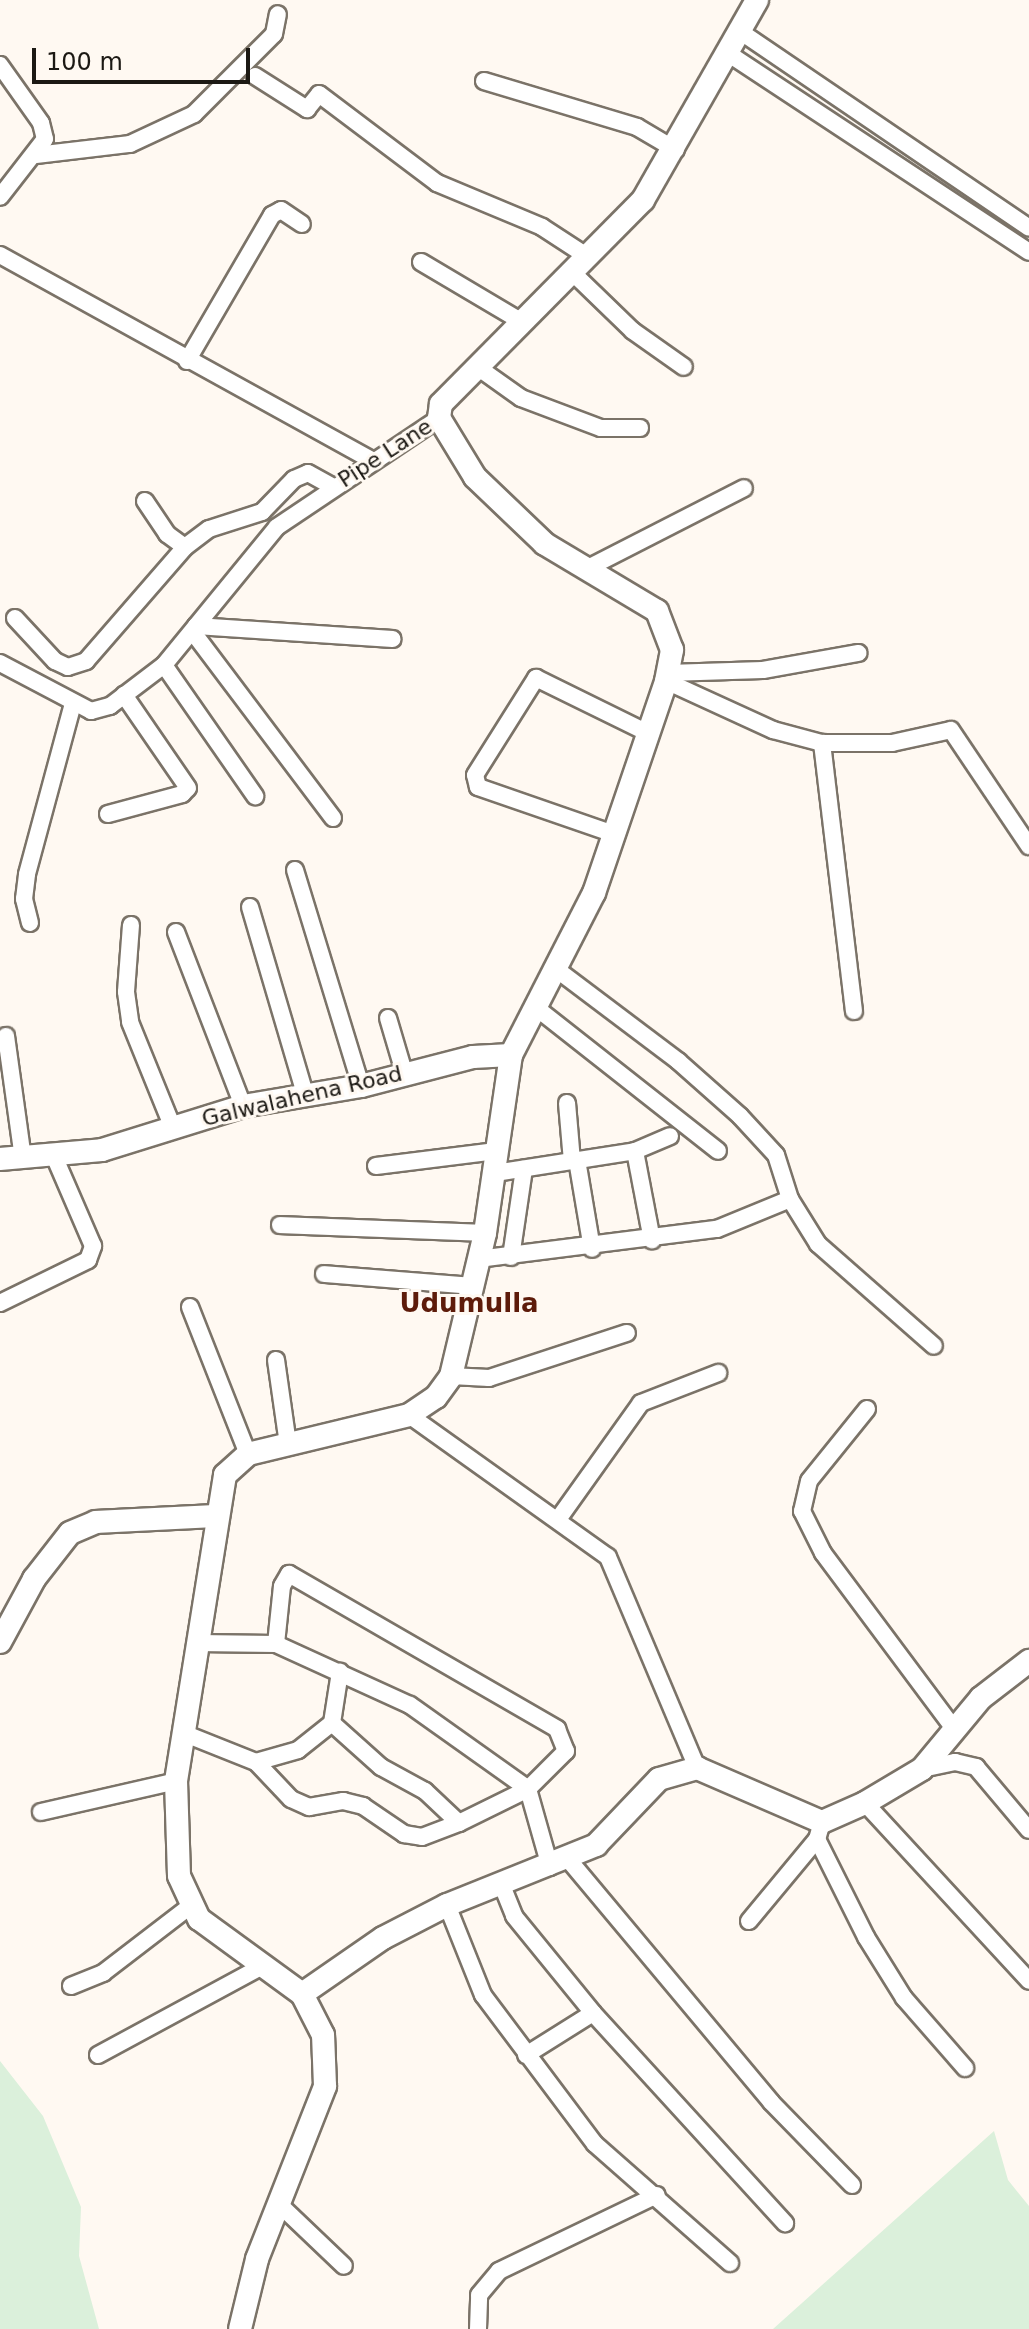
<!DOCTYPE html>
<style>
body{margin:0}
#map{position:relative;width:1029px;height:2329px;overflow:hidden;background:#fff9f2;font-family:"DejaVu Sans",sans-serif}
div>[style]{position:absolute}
.green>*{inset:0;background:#dbf0db}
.roads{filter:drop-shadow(2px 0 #7b7368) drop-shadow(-2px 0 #7b7368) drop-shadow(0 2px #7b7368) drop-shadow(0 -2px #7b7368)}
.minor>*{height:16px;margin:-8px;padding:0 8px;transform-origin:8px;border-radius:8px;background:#fff}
.tertiary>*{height:22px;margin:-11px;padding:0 11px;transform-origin:11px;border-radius:11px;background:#fff}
span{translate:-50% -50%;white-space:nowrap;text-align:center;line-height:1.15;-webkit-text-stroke:6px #fff9f2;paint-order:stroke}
.street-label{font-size:22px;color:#1c1914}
.quarter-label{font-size:26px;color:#5d1b0a;font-weight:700}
.scale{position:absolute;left:32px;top:48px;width:218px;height:36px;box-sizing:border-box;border:4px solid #1c1914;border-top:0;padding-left:10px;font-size:24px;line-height:28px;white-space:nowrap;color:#1c1914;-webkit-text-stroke:6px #fff9f2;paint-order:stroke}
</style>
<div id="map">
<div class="green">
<i style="clip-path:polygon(0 2061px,43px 2116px,81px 2207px,79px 2256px,99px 2329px,0 2329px)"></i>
<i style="clip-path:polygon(994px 2131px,1008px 2180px,1029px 2206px,1029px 2329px,773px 2329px)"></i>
</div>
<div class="roads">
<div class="minor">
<i style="left:741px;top:32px;width:348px;rotate:34.2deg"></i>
<i style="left:729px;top:54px;width:359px;rotate:33.4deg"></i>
<i style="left:0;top:65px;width:71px;rotate:54.7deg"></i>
<i style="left:41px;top:123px;width:16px;rotate:76deg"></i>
<i style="left:45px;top:139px;width:73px;rotate:127.8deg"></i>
<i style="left:255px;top:76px;width:62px;rotate:32.4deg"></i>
<i style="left:307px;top:109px;width:19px;rotate:-51deg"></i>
<i style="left:319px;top:94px;width:148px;rotate:37deg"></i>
<i style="left:437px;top:183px;width:114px;rotate:22.7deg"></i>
<i style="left:542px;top:227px;width:55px;rotate:33.1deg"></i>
<i style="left:484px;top:81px;width:160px;rotate:16.7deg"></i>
<i style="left:637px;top:127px;width:45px;rotate:30.5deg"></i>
<i style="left:36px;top:155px;width:95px;rotate:-6.7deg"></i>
<i style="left:130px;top:144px;width:71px;rotate:-25.1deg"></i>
<i style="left:194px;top:114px;width:113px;rotate:-45deg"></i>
<i style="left:274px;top:34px;width:20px;rotate:-79deg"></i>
<i style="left:0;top:255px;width:426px;rotate:28.9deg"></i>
<i style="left:421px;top:262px;width:117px;rotate:30.7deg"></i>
<i style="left:573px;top:273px;width:83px;rotate:44deg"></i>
<i style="left:633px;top:331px;width:62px;rotate:35.2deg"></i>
<i style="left:187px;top:361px;width:169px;rotate:-59.8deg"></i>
<i style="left:272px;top:215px;width:10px;rotate:-29deg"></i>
<i style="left:281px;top:210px;width:25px;rotate:34deg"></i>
<i style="left:476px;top:366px;width:55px;rotate:35.4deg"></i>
<i style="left:521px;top:398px;width:85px;rotate:20.6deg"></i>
<i style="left:601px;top:428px;width:39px"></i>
<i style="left:145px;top:501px;width:40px;rotate:56deg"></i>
<i style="left:167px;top:534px;width:22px;rotate:36deg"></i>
<i style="left:588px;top:568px;width:175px;rotate:-27.1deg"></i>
<i style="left:15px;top:618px;width:59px;rotate:47.1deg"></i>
<i style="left:55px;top:661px;width:14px;rotate:25deg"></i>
<i style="left:68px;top:667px;width:19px;rotate:-18deg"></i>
<i style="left:86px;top:661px;width:151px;rotate:-49deg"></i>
<i style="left:185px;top:547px;width:30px;rotate:-37deg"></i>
<i style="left:209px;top:529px;width:56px;rotate:-17.8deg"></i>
<i style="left:262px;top:512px;width:46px;rotate:-45.9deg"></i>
<i style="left:294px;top:479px;width:15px;rotate:-23deg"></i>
<i style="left:308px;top:473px;width:29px;rotate:29deg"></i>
<i style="left:0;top:663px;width:103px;rotate:27.8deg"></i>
<i style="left:91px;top:711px;width:20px;rotate:-15deg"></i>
<i style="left:110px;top:706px;width:68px;rotate:-37.2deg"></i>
<i style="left:164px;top:665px;width:178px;rotate:-50.7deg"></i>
<i style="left:277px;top:527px;width:195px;rotate:-33.9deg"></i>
<i style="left:164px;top:665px;width:160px;rotate:55.2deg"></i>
<i style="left:668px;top:673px;width:95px;rotate:-1.8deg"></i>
<i style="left:763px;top:670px;width:97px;rotate:-10.1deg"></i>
<i style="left:666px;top:681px;width:118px;rotate:24.6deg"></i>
<i style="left:773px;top:730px;width:51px;rotate:14.9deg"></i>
<i style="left:822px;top:743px;width:70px"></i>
<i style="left:892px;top:743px;width:60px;rotate:-12.4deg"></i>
<i style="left:951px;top:730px;width:140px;rotate:56.1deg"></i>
<i style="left:822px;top:743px;width:270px;rotate:83.2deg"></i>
<i style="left:108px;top:814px;width:77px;rotate:-15.1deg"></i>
<i style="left:182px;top:794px;width:8px;rotate:-45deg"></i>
<i style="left:188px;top:788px;width:113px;rotate:-124.5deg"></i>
<i style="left:333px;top:818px;width:229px;rotate:-127deg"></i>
<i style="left:195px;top:635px;width:9px;rotate:-84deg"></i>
<i style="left:196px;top:626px;width:197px;rotate:3.8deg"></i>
<i style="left:611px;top:833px;width:141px;rotate:-160.9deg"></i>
<i style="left:478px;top:787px;width:12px;rotate:-104deg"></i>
<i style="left:475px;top:775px;width:115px;rotate:-57.8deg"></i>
<i style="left:536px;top:678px;width:125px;rotate:26.2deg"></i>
<i style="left:295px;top:870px;width:226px;rotate:73deg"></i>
<i style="left:250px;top:907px;width:195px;rotate:73.6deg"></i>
<i style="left:30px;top:923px;width:25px;rotate:-104deg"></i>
<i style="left:24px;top:899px;width:25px;rotate:-83deg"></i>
<i style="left:27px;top:874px;width:177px;rotate:-74.9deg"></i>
<i style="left:131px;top:925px;width:67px;rotate:94.3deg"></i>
<i style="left:126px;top:992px;width:30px;rotate:82deg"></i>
<i style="left:130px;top:1022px;width:114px;rotate:67.9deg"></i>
<i style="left:176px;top:932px;width:186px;rotate:68.9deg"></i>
<i style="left:556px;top:969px;width:153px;rotate:37deg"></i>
<i style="left:678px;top:1061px;width:83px;rotate:41.6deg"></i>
<i style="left:740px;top:1116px;width:53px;rotate:47.3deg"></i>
<i style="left:776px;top:1155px;width:46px;rotate:72.3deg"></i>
<i style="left:790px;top:1199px;width:53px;rotate:58.1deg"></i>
<i style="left:818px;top:1244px;width:154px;rotate:41.3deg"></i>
<i style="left:534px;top:1006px;width:234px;rotate:38.2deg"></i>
<i style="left:388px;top:1018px;width:56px;rotate:73.5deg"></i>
<i style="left:6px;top:1036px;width:123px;rotate:82.1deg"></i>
<i style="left:567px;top:1103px;width:58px;rotate:85.1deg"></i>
<i style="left:635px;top:1151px;width:38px;rotate:-23deg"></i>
<i style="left:577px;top:1160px;width:90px;rotate:80.4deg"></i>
<i style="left:376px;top:1166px;width:121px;rotate:-7.1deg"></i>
<i style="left:495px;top:1173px;width:142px;rotate:-8.9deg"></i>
<i style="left:635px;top:1151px;width:91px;rotate:79.2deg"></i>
<i style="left:280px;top:1225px;width:205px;rotate:2.2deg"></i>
<i style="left:511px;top:1257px;width:89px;rotate:-81.6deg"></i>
<i style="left:478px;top:1259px;width:241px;rotate:-7.2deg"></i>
<i style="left:717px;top:1229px;width:79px;rotate:-22.3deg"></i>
<i style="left:324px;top:1274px;width:148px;rotate:4.6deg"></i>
<i style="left:0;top:1303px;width:98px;rotate:-26deg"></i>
<i style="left:88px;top:1260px;width:15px;rotate:-70deg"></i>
<i style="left:93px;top:1246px;width:96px;rotate:-113.4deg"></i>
<i style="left:190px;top:1307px;width:158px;rotate:68.5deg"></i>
<i style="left:276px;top:1360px;width:85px;rotate:81.9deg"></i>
<i style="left:451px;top:1376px;width:38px;rotate:3deg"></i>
<i style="left:489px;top:1378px;width:145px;rotate:-18.1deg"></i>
<i style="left:867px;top:1409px;width:92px;rotate:128.9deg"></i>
<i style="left:809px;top:1481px;width:31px;rotate:103deg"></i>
<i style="left:802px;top:1511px;width:47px;rotate:63.4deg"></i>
<i style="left:823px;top:1553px;width:219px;rotate:53.3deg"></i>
<i style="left:409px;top:1415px;width:244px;rotate:35.5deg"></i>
<i style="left:608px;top:1557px;width:229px;rotate:67.1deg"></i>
<i style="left:559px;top:1518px;width:141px;rotate:-54.5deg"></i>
<i style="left:641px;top:1403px;width:83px;rotate:-21.3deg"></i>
<i style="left:197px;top:1643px;width:79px;rotate:0.7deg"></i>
<i style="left:276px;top:1644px;width:147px;rotate:24.5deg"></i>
<i style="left:410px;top:1705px;width:145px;rotate:35.4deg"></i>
<i style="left:528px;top:1789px;width:81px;rotate:74.2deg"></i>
<i style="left:276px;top:1644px;width:58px;rotate:-84.1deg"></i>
<i style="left:282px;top:1586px;width:14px;rotate:-60deg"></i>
<i style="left:289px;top:1574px;width:310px;rotate:30deg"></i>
<i style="left:557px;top:1729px;width:24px;rotate:68deg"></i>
<i style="left:566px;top:1751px;width:54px;rotate:135deg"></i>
<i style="left:528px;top:1789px;width:77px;rotate:153.8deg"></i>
<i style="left:459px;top:1823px;width:47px;rotate:-136.7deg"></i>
<i style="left:425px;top:1791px;width:50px;rotate:-151.4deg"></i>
<i style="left:381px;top:1767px;width:66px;rotate:-138.1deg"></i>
<i style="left:332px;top:1723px;width:52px;rotate:-81.1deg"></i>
<i style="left:183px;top:1733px;width:79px;rotate:21.7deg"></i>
<i style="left:256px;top:1762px;width:44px;rotate:-15.9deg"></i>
<i style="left:298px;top:1750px;width:43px;rotate:-38.5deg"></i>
<i style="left:256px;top:1762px;width:51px;rotate:46.6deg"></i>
<i style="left:291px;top:1799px;width:20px;rotate:24deg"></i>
<i style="left:309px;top:1807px;width:35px;rotate:-10deg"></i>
<i style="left:343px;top:1801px;width:21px;rotate:14deg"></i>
<i style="left:363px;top:1806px;width:50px;rotate:34.3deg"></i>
<i style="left:404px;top:1834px;width:18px;rotate:9deg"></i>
<i style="left:422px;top:1837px;width:40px;rotate:-21deg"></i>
<i style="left:922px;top:1769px;width:34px;rotate:-12deg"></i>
<i style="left:955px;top:1762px;width:22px;rotate:13deg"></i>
<i style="left:976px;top:1767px;width:82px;rotate:49.9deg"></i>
<i style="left:865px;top:1803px;width:242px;rotate:47.3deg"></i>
<i style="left:41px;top:1812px;width:139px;rotate:-12.9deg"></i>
<i style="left:822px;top:1822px;width:18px;rotate:106deg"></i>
<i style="left:817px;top:1839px;width:110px;rotate:63.4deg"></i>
<i style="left:866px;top:1937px;width:72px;rotate:58.1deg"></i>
<i style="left:904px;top:1998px;width:93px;rotate:48.9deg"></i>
<i style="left:568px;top:1859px;width:317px;rotate:50.1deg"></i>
<i style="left:771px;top:2102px;width:116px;rotate:45.7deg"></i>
<i style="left:501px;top:1883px;width:35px;rotate:68deg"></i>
<i style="left:514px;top:1916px;width:125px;rotate:50.8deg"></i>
<i style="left:593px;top:2013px;width:285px;rotate:47.6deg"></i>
<i style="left:447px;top:1905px;width:97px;rotate:68.2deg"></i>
<i style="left:483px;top:1995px;width:186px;rotate:53.1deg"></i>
<i style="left:595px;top:2144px;width:180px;rotate:41.4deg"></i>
<i style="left:749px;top:1921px;width:107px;rotate:-50.3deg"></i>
<i style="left:71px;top:1986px;width:35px;rotate:-22deg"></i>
<i style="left:103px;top:1973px;width:108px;rotate:-37.5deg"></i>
<i style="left:98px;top:2055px;width:185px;rotate:-28.4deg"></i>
<i style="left:526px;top:2055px;width:79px;rotate:-32.1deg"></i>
<i style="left:280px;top:2205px;width:88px;rotate:43.6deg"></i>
<i style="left:478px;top:2329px;width:34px;rotate:-88deg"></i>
<i style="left:479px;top:2295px;width:31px;rotate:-50deg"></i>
<i style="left:499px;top:2271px;width:175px;rotate:-25.7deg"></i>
</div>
<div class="tertiary">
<i style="left:0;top:1159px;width:102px;rotate:-5deg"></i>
<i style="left:102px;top:1150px;width:148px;rotate:-17.3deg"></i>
<i style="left:243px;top:1106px;width:120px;rotate:-9.6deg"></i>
<i style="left:361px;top:1086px;width:116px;rotate:-14.5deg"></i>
<i style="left:473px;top:1057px;width:38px;rotate:-3deg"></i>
<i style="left:0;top:1642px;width:72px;rotate:-61.6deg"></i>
<i style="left:34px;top:1579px;width:58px;rotate:-52deg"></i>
<i style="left:70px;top:1533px;width:28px;rotate:-23deg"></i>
<i style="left:96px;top:1522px;width:118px;rotate:-2.9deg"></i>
<i style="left:302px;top:1994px;width:98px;rotate:-34.7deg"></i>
<i style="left:383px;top:1938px;width:72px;rotate:-27.3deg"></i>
<i style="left:447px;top:1905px;width:161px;rotate:-21.9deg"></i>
<i style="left:596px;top:1845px;width:91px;rotate:-46.3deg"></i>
<i style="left:659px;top:1779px;width:40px;rotate:-16deg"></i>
<i style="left:697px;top:1768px;width:136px;rotate:23.4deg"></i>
<i style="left:822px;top:1822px;width:47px;rotate:-23.8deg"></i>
<i style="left:865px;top:1803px;width:66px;rotate:-30.8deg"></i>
<i style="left:922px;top:1769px;width:92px;rotate:-50.3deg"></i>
<i style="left:981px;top:1698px;width:61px;rotate:-37.6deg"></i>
<i style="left:240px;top:2329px;width:72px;rotate:-76.3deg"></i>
<i style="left:257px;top:2259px;width:186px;rotate:-68.5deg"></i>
<i style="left:325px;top:2086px;width:51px;rotate:-92.2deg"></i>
<i style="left:323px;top:2035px;width:46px;rotate:-117.1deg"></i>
<i style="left:302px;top:1994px;width:127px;rotate:-143.9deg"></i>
<i style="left:199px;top:1919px;width:47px;rotate:-114.9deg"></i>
<i style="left:179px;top:1876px;width:95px;rotate:-91.8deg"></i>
<i style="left:176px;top:1781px;width:310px;rotate:-80.9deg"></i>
<i style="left:225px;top:1475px;width:31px;rotate:-42deg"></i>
<i style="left:248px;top:1454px;width:166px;rotate:-13.6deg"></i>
<i style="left:409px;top:1415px;width:32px;rotate:-34deg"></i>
<i style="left:436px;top:1397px;width:26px;rotate:-54deg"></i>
<i style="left:451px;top:1376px;width:147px;rotate:-76.6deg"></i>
<i style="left:485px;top:1233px;width:180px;rotate:-81.7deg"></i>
<i style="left:511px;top:1055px;width:182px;rotate:-62.9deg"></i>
<i style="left:594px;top:893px;width:224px;rotate:-71.2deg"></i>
<i style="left:666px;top:681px;width:32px;rotate:-79deg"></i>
<i style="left:672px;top:650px;width:42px;rotate:-111deg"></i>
<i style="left:657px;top:611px;width:131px;rotate:-149.1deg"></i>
<i style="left:545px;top:544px;width:97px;rotate:-136.3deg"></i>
<i style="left:475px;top:477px;width:69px;rotate:-121.4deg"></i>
<i style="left:439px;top:418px;width:14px;rotate:-82deg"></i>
<i style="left:441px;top:404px;width:287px;rotate:-45.3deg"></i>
<i style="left:643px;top:200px;width:230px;rotate:-60.3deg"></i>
</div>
</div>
<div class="street-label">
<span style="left:385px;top:453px;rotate:-33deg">Pipe Lane</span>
<span style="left:302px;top:1096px;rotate:-13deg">Galwalahena Road</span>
</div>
<div class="quarter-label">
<span style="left:469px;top:1304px">Udumulla</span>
</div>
<div class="scale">100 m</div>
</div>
